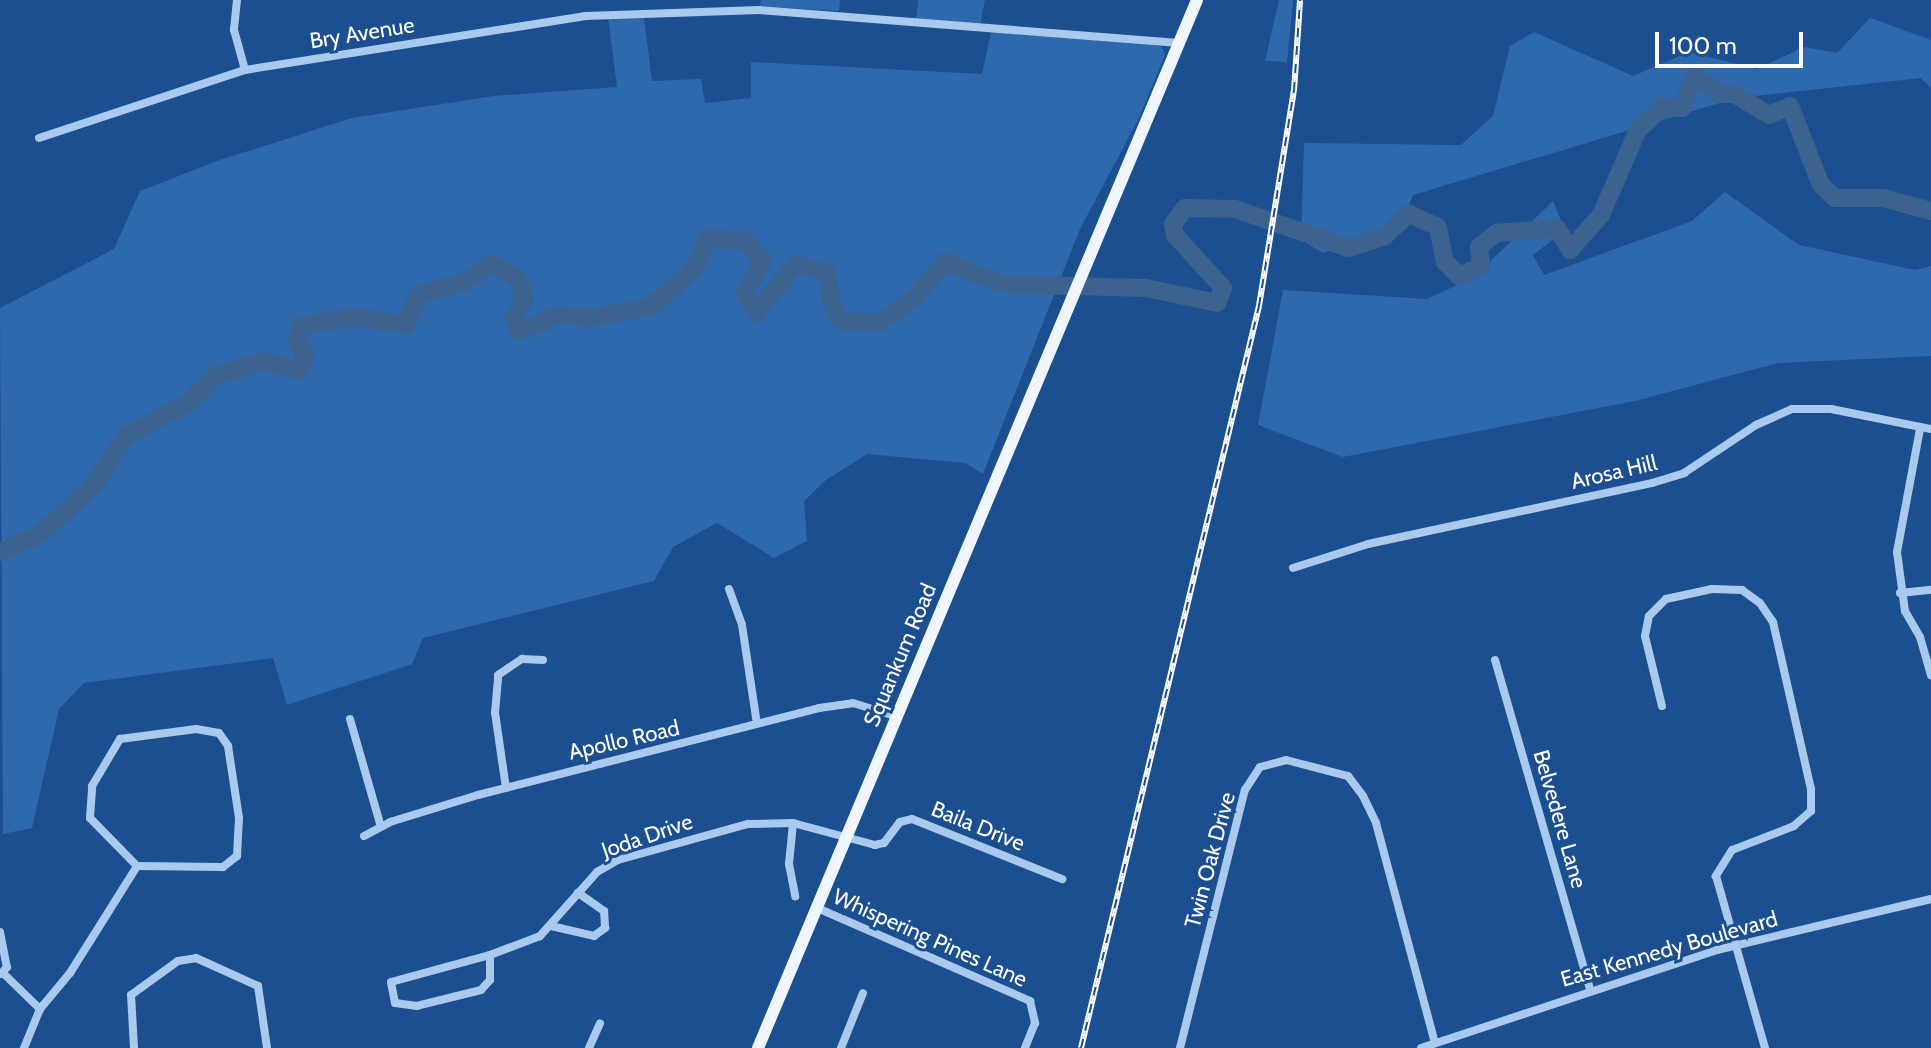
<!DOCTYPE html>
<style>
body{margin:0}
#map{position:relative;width:1931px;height:1048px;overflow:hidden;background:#1b4f8f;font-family:Cabin,sans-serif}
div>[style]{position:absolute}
.green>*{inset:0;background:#2e69ad}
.river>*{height:18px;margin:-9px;padding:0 9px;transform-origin:9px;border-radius:9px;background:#3c6290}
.minor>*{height:8px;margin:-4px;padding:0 4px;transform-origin:4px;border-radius:4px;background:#a9c9ee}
.primary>*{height:12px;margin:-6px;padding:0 6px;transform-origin:6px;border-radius:6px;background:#f0f6ff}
.rail>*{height:6px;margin-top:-3px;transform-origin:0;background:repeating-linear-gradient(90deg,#1b4f8f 0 9px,#fff 0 18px);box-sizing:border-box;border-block:2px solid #fff}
span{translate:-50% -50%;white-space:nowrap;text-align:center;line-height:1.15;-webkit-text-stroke:6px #1b4f8f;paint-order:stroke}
.street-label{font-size:22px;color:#fff}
.scale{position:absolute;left:1655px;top:32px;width:148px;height:36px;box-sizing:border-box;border:4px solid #fff;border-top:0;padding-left:10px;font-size:24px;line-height:28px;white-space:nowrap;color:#fff;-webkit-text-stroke:6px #1b4f8f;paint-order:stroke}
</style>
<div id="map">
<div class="green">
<i style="clip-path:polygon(761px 0,840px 0,839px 11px,760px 6px)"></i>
<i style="clip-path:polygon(918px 0,985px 0,980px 25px,916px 21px)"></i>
<i style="clip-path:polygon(1279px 0,1293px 0,1287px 62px,1265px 61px)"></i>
<i style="clip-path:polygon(608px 17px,644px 18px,652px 81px,701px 79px,705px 103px,751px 98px,751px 62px,982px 74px,991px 32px,1135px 40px,1162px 47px,1165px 55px,1138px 120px,1080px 229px,983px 474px,965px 463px,867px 454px,826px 480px,804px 501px,807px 541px,774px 558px,717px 523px,673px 547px,654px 581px,423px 638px,412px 664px,287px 705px,273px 658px,84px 683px,59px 709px,32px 828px,3px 834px,0 308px,114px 249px,140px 191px,217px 161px,352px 118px,494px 96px,617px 87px)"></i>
<i style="clip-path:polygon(1870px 18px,1931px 40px,1931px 88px,1921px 78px,1736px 98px,1413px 195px,1401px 226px,1323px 253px,1301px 240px,1304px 143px,1461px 145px,1493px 116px,1510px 46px,1534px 32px,1633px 76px,1689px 52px,1757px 69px,1804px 47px,1837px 53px)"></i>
<i style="clip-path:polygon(1725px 192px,1799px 245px,1915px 270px,1931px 266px,1931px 356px,1778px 363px,1635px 401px,1343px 457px,1258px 425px,1283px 290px,1427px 299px,1474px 277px,1553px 201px,1565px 230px,1533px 255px,1544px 275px,1692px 221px)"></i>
</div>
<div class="river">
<i style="left:0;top:552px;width:38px;rotate:-23deg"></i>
<i style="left:35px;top:537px;width:38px;rotate:-39deg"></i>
<i style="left:65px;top:513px;width:42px;rotate:-44deg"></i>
<i style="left:95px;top:484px;width:57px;rotate:-57.1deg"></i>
<i style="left:126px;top:436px;width:70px;rotate:-28deg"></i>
<i style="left:188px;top:403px;width:40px;rotate:-44deg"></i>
<i style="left:217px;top:375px;width:51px;rotate:-15.9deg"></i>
<i style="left:266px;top:361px;width:34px;rotate:17deg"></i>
<i style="left:298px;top:371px;width:18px;rotate:-68deg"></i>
<i style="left:305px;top:354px;width:15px;rotate:-122deg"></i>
<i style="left:297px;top:341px;width:17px;rotate:-73deg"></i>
<i style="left:302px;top:325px;width:56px;rotate:-8.3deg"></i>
<i style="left:357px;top:317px;width:49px;rotate:9.5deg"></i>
<i style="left:405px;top:325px;width:34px;rotate:-66deg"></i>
<i style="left:419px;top:294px;width:44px;rotate:-14.3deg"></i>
<i style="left:462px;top:283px;width:35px;rotate:-33deg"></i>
<i style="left:491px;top:264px;width:30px;rotate:28deg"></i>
<i style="left:517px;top:278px;width:22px;rotate:69deg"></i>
<i style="left:525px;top:299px;width:22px;rotate:122deg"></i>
<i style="left:513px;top:318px;width:15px;rotate:62deg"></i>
<i style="left:520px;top:331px;width:42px;rotate:-22.3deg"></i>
<i style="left:559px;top:315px;width:32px;rotate:5deg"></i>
<i style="left:591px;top:318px;width:62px;rotate:-11.1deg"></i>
<i style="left:652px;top:306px;width:57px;rotate:-41.5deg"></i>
<i style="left:695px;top:268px;width:32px;rotate:-68deg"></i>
<i style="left:707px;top:238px;width:38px;rotate:5deg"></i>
<i style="left:745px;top:241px;width:27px;rotate:48deg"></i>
<i style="left:763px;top:261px;width:36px;rotate:120deg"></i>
<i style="left:745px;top:292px;width:24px;rotate:62deg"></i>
<i style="left:756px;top:313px;width:63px;rotate:-50.8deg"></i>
<i style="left:796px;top:264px;width:32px;rotate:16deg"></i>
<i style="left:827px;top:273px;width:31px;rotate:81deg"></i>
<i style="left:832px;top:304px;width:19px;rotate:62deg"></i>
<i style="left:841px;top:321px;width:37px;rotate:3deg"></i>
<i style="left:878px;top:323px;width:45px;rotate:-34deg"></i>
<i style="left:915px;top:298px;width:47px;rotate:-50.2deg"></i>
<i style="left:945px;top:262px;width:60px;rotate:21.4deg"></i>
<i style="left:1001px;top:284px;width:145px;rotate:1.6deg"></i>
<i style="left:1146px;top:288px;width:73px;rotate:11.9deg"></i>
<i style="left:1217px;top:303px;width:16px;rotate:-68deg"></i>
<i style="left:1223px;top:288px;width:72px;rotate:-132.2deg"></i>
<i style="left:1175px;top:235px;width:11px;rotate:-100deg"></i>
<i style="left:1173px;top:224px;width:20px;rotate:-53deg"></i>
<i style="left:1185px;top:208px;width:50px;rotate:1.1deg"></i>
<i style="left:1235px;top:209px;width:120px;rotate:18.9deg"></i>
<i style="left:1349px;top:248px;width:38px;rotate:-18deg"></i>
<i style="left:1385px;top:236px;width:33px;rotate:-43deg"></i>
<i style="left:1409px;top:214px;width:32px;rotate:24deg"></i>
<i style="left:1438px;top:227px;width:36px;rotate:79deg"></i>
<i style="left:1445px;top:262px;width:20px;rotate:45deg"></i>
<i style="left:1459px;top:276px;width:24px;rotate:-24deg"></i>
<i style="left:1481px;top:266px;width:19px;rotate:-96deg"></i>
<i style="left:1479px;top:247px;width:22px;rotate:-39deg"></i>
<i style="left:1496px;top:233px;width:61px;rotate:-4.7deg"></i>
<i style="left:1557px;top:228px;width:26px;rotate:59deg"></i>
<i style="left:1570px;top:250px;width:47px;rotate:-48.5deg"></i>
<i style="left:1601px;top:215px;width:93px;rotate:-66.5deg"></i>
<i style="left:1638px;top:130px;width:34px;rotate:-43deg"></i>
<i style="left:1663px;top:107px;width:19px;rotate:3deg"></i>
<i style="left:1682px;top:108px;width:34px;rotate:-69deg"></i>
<i style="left:1694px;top:76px;width:32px;rotate:35deg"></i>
<i style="left:1720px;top:94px;width:14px"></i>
<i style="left:1734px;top:94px;width:41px;rotate:31deg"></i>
<i style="left:1769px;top:115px;width:23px;rotate:-23deg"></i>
<i style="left:1790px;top:106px;width:85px;rotate:68.6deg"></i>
<i style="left:1821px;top:185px;width:19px;rotate:43deg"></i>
<i style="left:1835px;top:198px;width:48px"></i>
<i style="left:1883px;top:198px;width:50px;rotate:15.2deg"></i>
</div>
<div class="minor">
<i style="left:237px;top:0;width:30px;rotate:96deg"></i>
<i style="left:234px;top:30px;width:41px;rotate:74.6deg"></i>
<i style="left:39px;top:138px;width:217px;rotate:-18.3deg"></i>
<i style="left:245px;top:70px;width:345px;rotate:-9deg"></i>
<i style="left:586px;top:16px;width:173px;rotate:-2deg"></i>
<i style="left:759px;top:10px;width:421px;rotate:4.5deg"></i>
<i style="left:1920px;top:429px;width:125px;rotate:100.6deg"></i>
<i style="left:1897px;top:552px;width:60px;rotate:82.3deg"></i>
<i style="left:1905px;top:611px;width:30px;rotate:60deg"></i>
<i style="left:1920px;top:637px;width:40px;rotate:74deg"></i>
<i style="left:1293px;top:568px;width:79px;rotate:-17.7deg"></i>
<i style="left:1368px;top:544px;width:290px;rotate:-12.1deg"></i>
<i style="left:1652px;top:483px;width:34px;rotate:-17deg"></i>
<i style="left:1684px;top:473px;width:87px;rotate:-33.7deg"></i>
<i style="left:1756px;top:425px;width:39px;rotate:-24deg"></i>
<i style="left:1792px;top:409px;width:39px"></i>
<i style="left:1831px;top:409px;width:102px;rotate:11.3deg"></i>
<i style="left:729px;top:589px;width:38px;rotate:70deg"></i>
<i style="left:742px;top:625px;width:100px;rotate:81.4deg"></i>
<i style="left:1900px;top:593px;width:31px;rotate:-6deg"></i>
<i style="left:1495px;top:660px;width:342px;rotate:73.9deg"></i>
<i style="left:1662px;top:706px;width:72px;rotate:-103.7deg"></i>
<i style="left:1645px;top:636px;width:20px;rotate:-79deg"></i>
<i style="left:1649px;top:616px;width:24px;rotate:-45deg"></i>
<i style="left:1666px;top:599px;width:47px;rotate:-12.3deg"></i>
<i style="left:1712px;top:589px;width:30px;rotate:2deg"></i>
<i style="left:1742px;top:590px;width:22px;rotate:36deg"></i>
<i style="left:1760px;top:603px;width:23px;rotate:56deg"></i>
<i style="left:1773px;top:622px;width:171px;rotate:77.2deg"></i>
<i style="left:1811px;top:789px;width:22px;rotate:90deg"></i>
<i style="left:1811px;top:811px;width:23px;rotate:139deg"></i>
<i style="left:1794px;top:826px;width:66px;rotate:158.8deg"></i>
<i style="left:1732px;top:850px;width:31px;rotate:122deg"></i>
<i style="left:1716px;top:876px;width:179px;rotate:74.1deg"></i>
<i style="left:350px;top:719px;width:112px;rotate:74deg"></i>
<i style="left:196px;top:729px;width:23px;rotate:10deg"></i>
<i style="left:219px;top:733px;width:16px;rotate:55deg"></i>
<i style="left:228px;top:746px;width:73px;rotate:81.3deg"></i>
<i style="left:239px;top:818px;width:38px;rotate:93deg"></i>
<i style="left:237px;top:856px;width:18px;rotate:142deg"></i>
<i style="left:223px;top:867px;width:86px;rotate:-179.3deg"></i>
<i style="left:137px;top:866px;width:67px;rotate:-134.4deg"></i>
<i style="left:90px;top:818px;width:32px;rotate:-86deg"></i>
<i style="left:92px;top:786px;width:55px;rotate:-59.2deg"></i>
<i style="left:120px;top:739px;width:77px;rotate:-7.5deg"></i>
<i style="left:506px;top:788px;width:76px;rotate:-98.3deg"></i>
<i style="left:495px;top:713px;width:38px;rotate:-85deg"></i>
<i style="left:498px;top:675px;width:29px;rotate:-34deg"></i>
<i style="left:522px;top:659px;width:21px;rotate:3deg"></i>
<i style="left:793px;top:823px;width:41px;rotate:95.6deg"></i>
<i style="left:789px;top:864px;width:33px;rotate:79deg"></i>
<i style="left:364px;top:836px;width:30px;rotate:-28deg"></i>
<i style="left:390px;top:822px;width:92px;rotate:-17.1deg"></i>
<i style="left:478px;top:795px;width:352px;rotate:-14.3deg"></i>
<i style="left:819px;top:708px;width:34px;rotate:-8deg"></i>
<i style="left:853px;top:703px;width:44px;rotate:17.2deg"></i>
<i style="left:815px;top:907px;width:235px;rotate:23.6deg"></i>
<i style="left:1030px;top:1001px;width:23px;rotate:77deg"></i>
<i style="left:1035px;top:1023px;width:27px;rotate:112deg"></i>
<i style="left:551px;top:926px;width:44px;rotate:13.1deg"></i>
<i style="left:594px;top:936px;width:14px;rotate:-36deg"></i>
<i style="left:605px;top:928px;width:17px;rotate:-93deg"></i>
<i style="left:604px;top:911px;width:32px;rotate:-145deg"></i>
<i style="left:0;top:932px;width:36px;rotate:79deg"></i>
<i style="left:7px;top:967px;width:9px;rotate:131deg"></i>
<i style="left:490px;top:955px;width:53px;rotate:-20.8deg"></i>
<i style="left:540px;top:936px;width:86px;rotate:-48.3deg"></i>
<i style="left:597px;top:872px;width:24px;rotate:-30deg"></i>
<i style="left:618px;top:860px;width:135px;rotate:-15.5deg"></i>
<i style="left:748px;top:824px;width:45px;rotate:-1.3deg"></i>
<i style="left:793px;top:823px;width:85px;rotate:15deg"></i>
<i style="left:875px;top:845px;width:9px;rotate:-13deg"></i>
<i style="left:884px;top:843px;width:26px;rotate:-53deg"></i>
<i style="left:900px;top:822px;width:12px;rotate:-14deg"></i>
<i style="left:912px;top:819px;width:162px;rotate:21.8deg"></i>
<i style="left:490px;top:955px;width:25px;rotate:90deg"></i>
<i style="left:490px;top:980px;width:13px;rotate:132deg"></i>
<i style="left:481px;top:990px;width:66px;rotate:166deg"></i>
<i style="left:417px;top:1006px;width:22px;rotate:-172deg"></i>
<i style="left:395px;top:1003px;width:21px;rotate:-101deg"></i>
<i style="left:391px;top:982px;width:103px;rotate:-15.3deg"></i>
<i style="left:3px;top:973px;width:52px;rotate:44.2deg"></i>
<i style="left:24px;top:1048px;width:42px;rotate:-67.7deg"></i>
<i style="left:40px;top:1009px;width:47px;rotate:-50.2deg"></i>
<i style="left:70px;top:973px;width:126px;rotate:-57.9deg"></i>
<i style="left:134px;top:1048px;width:53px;rotate:-93.2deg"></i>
<i style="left:131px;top:995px;width:58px;rotate:-35.9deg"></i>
<i style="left:178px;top:961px;width:18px;rotate:-9deg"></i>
<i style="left:196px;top:958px;width:68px;rotate:24.3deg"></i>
<i style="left:258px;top:986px;width:63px;rotate:81.7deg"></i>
<i style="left:589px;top:1048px;width:27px;rotate:-66deg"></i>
<i style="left:841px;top:1048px;width:59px;rotate:-68.2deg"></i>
<i style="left:1180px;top:1048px;width:266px;rotate:-75.9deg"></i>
<i style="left:1245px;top:790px;width:27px;rotate:-57deg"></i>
<i style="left:1260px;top:767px;width:27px;rotate:-15deg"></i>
<i style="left:1286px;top:760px;width:64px;rotate:14.5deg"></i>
<i style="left:1348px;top:776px;width:25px;rotate:53deg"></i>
<i style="left:1363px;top:796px;width:30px;rotate:64deg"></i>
<i style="left:1376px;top:823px;width:228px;rotate:75deg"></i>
<i style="left:1421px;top:1048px;width:312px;rotate:-18.3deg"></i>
<i style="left:1717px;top:950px;width:220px;rotate:-13.4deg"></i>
</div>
<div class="primary">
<i style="left:758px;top:1048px;width:1136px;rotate:-67.27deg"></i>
</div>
<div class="rail">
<i style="left:1081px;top:1048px;width:763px;rotate:-76.51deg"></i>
<i style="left:1259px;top:306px;width:218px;rotate:-80.8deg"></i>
<i style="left:1294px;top:91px;width:91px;rotate:-86.2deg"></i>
</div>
<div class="street-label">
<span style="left:362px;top:33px;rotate:-9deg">Bry Avenue</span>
<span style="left:1614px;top:472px;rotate:-13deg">Arosa Hill</span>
<span style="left:900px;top:655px;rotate:-67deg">Squankum Road</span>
<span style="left:624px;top:740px;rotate:-13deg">Apollo Road</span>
<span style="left:1560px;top:819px;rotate:74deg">Belvedere Lane</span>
<span style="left:978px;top:826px;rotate:22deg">Baila Drive</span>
<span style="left:647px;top:836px;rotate:-19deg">Joda Drive</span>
<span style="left:1210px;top:860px;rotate:-75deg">Twin Oak Drive</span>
<span style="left:930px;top:938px;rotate:24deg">Whispering Pines Lane</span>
<span style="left:1669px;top:949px;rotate:-16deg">East Kennedy Boulevard</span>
</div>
<div class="scale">100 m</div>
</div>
